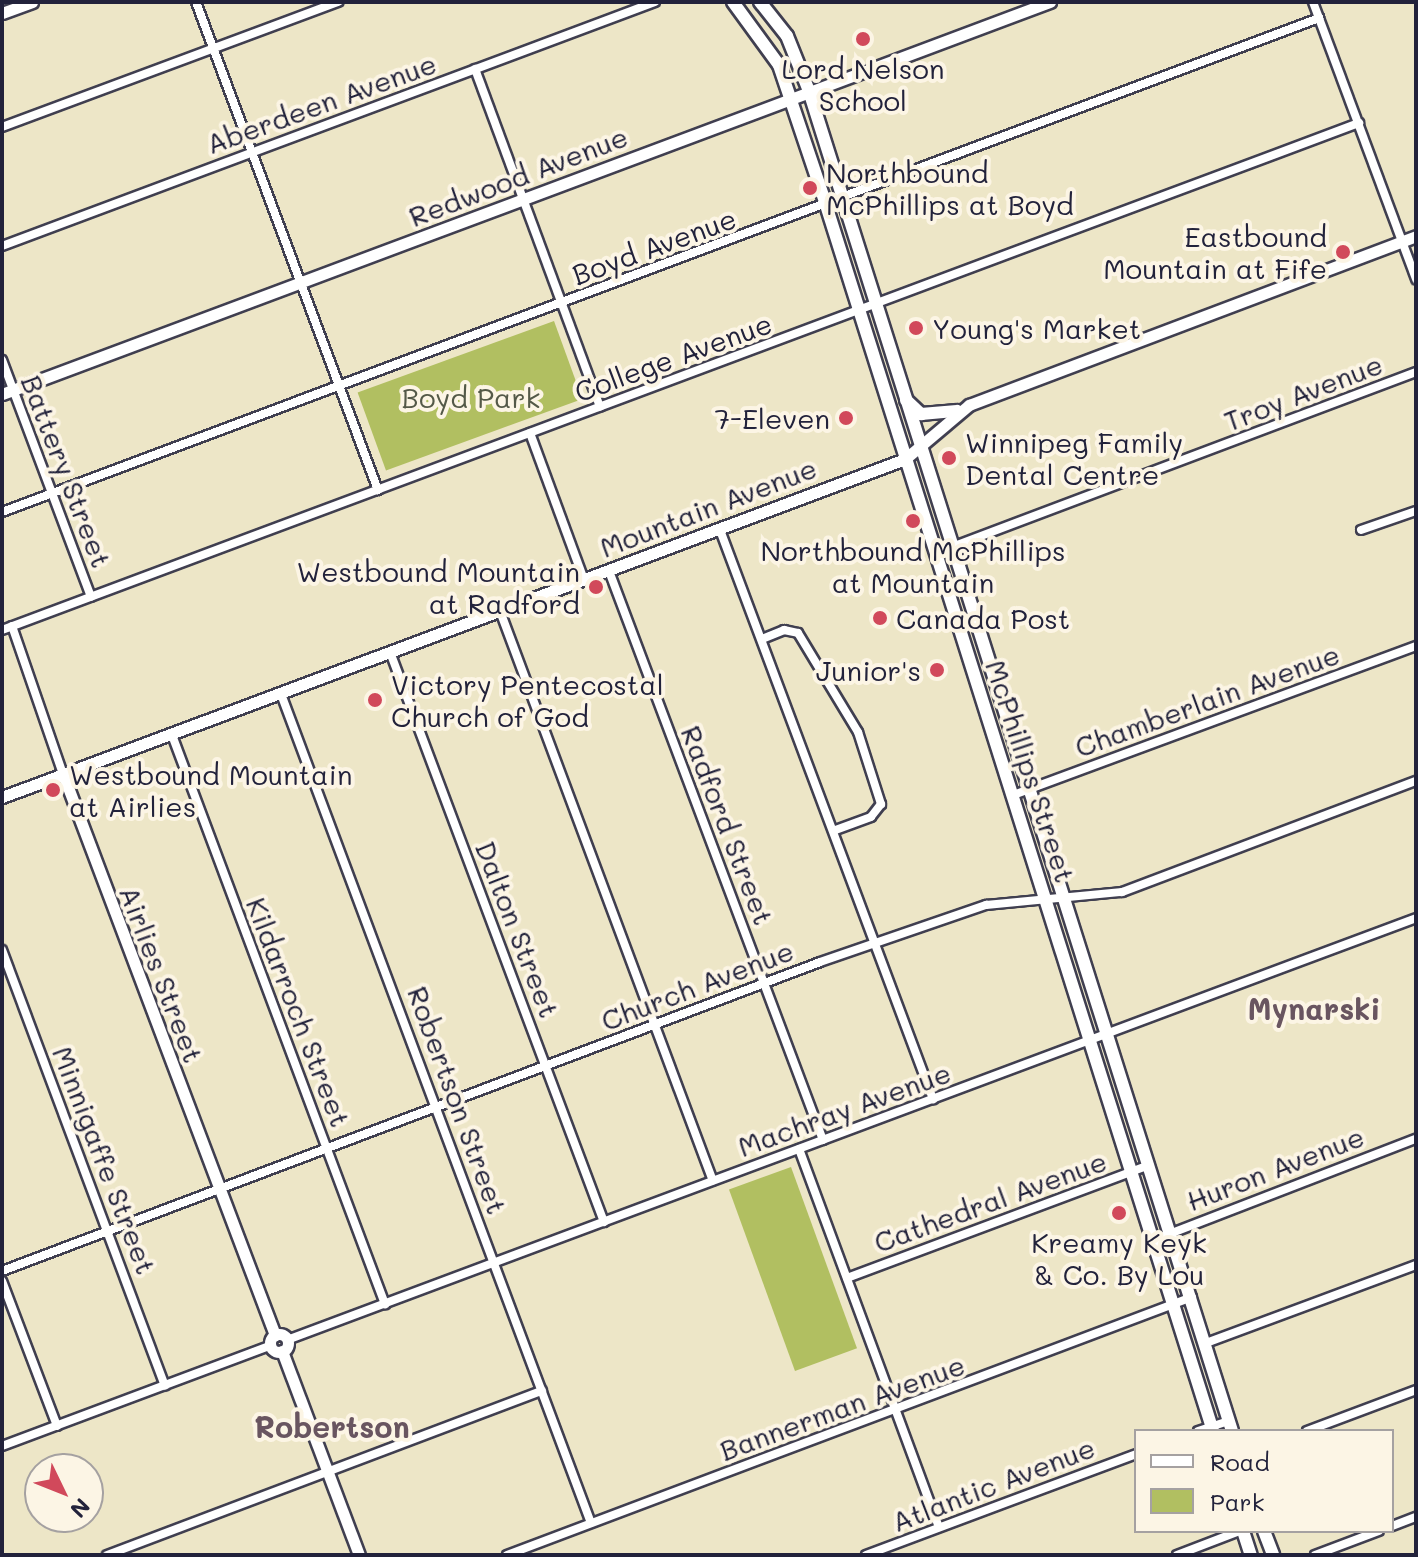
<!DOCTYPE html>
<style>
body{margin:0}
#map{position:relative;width:1418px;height:1557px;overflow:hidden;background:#ede6c7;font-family:Mali,sans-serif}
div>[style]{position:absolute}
.green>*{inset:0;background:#b1bf61;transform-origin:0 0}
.roads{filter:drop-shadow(2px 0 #403f50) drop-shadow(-2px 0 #403f50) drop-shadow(0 2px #403f50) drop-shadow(0 -2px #403f50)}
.street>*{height:8px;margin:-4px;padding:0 4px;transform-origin:4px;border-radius:4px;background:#fff}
.secondary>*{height:11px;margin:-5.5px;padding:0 5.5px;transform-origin:5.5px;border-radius:5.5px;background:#fff}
.secondary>.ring{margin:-5.5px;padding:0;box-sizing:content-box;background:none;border:11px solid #fff;border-radius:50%}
.primary>*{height:12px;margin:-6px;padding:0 6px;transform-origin:6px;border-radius:6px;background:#fff}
.dots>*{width:22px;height:22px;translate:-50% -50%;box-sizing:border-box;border:4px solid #fcf5e5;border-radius:50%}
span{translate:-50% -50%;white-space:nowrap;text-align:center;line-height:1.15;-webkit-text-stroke:8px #fcf5e5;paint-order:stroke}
.poi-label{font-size:28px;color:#22223b}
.left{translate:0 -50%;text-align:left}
.right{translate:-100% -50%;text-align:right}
.street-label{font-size:28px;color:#22223b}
.park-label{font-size:28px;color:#545948}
.neighbourhood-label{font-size:30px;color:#695560;font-weight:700}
.frame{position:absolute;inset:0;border:4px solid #22223b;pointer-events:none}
.legend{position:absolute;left:1134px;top:1429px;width:260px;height:104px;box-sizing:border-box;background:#fcf5e5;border:2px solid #a5a1a1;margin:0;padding:10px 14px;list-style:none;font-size:24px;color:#22223b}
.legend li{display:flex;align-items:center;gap:16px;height:40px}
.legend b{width:40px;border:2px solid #a5a1a1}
.north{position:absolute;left:24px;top:1453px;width:80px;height:80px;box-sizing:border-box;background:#fcf5e5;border:2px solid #a5a1a1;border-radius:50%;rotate:133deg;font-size:22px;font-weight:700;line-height:32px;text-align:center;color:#22223b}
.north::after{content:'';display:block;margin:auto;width:28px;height:36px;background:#d1495b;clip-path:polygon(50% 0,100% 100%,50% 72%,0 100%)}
</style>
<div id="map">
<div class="green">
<i style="left:554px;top:321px;width:83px;height:209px;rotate:70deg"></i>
<i style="left:791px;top:1167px;width:193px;height:66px;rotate:70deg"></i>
</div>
<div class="roads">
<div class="street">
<i style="left:196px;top:2px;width:521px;rotate:69.55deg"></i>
<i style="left:1313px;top:2px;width:296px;rotate:69.6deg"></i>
<i style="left:475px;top:69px;width:360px;rotate:69.7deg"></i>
<i style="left:2px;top:127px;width:359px;rotate:-20.4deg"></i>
<i style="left:2px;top:246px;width:697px;rotate:-20.49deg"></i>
<i style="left:2px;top:360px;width:253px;rotate:69.4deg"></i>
<i style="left:530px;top:433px;width:157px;rotate:69.8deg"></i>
<i style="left:2px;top:512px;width:1407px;rotate:-20.56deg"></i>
<i style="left:720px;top:530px;width:608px;rotate:69.48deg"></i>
<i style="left:1361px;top:530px;width:58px;rotate:-19.1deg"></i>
<i style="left:936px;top:553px;width:513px;rotate:-20.66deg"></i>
<i style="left:609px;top:571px;width:608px;rotate:69.39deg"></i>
<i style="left:500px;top:611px;width:608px;rotate:69.51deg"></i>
<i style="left:12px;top:626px;width:157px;rotate:71deg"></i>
<i style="left:2px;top:630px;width:1449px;rotate:-20.49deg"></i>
<i style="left:762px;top:639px;width:24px;rotate:-22deg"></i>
<i style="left:784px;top:630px;width:14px;rotate:12deg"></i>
<i style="left:798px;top:633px;width:116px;rotate:58.8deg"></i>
<i style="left:858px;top:732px;width:76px;rotate:72.3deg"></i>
<i style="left:881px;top:804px;width:16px;rotate:128deg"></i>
<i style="left:871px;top:817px;width:40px;rotate:159.8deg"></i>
<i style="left:390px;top:652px;width:609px;rotate:69.42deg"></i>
<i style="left:281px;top:694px;width:885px;rotate:69.5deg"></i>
<i style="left:172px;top:735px;width:608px;rotate:69.48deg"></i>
<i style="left:1013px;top:795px;width:430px;rotate:-20.3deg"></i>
<i style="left:2px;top:950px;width:465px;rotate:69.5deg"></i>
<i style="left:799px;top:1149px;width:403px;rotate:69.7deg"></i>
<i style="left:1151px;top:1241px;width:284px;rotate:-21.1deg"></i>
<i style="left:2px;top:1271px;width:874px;rotate:-20.69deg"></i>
<i style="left:820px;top:962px;width:176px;rotate:-19deg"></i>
<i style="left:986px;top:905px;width:137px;rotate:-5.5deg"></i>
<i style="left:1122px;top:892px;width:314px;rotate:-20.7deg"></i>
<i style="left:847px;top:1278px;width:322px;rotate:-20.5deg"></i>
<i style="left:2px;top:1281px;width:155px;rotate:69.2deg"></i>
<i style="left:287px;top:1340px;width:1205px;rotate:-20.49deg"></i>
<i style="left:1206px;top:1343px;width:224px;rotate:-20.4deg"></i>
<i style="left:1198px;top:1431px;width:33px;rotate:-18deg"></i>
<i style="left:1307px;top:1431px;width:116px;rotate:-20.6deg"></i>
<i style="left:2px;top:1446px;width:286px;rotate:-20.5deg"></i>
<i style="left:1392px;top:1526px;width:26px;rotate:-21deg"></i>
<i style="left:107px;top:1555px;width:465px;rotate:-20.7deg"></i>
<i style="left:507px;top:1555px;width:732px;rotate:-20.64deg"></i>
<i style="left:866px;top:1555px;width:288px;rotate:-20.5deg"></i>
<i style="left:1177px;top:1555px;width:67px;rotate:-20.9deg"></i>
<i style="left:1315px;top:1555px;width:68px;rotate:-20.6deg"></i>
</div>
<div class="secondary">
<i style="left:2px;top:13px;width:32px;rotate:-20deg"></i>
<i style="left:2px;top:394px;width:1119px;rotate:-20.51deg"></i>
<i style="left:63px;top:774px;width:600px;rotate:69.3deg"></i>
<i style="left:2px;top:797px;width:964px;rotate:-20.52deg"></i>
<i style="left:905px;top:459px;width:84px;rotate:-40.2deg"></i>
<i style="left:969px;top:405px;width:478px;rotate:-20.7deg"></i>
<i class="ring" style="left:270px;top:1334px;width:7px;height:7px"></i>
<i style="left:282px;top:1351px;width:218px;rotate:69.3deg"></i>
</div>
<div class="primary">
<i style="left:733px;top:2px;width:78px;rotate:53.9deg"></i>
<i style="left:779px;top:65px;width:148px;rotate:71.4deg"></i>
<i style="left:826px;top:205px;width:1286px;rotate:72.48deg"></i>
<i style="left:760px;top:2px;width:43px;rotate:51.5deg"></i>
<i style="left:787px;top:36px;width:59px;rotate:68.2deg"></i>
<i style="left:809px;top:91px;width:1405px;rotate:72.48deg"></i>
<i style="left:906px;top:400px;width:21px;rotate:43deg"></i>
<i style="left:921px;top:414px;width:36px;rotate:-5deg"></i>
<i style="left:1243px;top:1531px;width:25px;rotate:72deg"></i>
<i style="left:1264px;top:1531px;width:26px;rotate:69deg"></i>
</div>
</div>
<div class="dots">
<i style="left:863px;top:39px;background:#d1495b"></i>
<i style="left:810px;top:188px;background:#d1495b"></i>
<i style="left:1343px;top:252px;background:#d1495b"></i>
<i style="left:916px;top:328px;background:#d1495b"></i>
<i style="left:846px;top:418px;background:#d1495b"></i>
<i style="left:949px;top:458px;background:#d1495b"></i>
<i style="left:913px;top:521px;background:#d1495b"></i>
<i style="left:596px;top:587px;background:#d1495b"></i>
<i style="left:880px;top:618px;background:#d1495b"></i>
<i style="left:937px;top:670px;background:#d1495b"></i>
<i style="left:375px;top:700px;background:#d1495b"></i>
<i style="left:53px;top:790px;background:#d1495b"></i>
<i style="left:1119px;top:1213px;background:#d1495b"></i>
</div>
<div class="poi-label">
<span style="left:863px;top:84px">Lord Nelson<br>School</span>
<span class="left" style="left:826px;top:188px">Northbound<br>McPhillips at Boyd</span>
<span class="right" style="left:1327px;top:252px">Eastbound<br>Mountain at Fife</span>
<span class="left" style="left:932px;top:328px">Young's Market</span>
<span class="right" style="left:830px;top:418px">7-Eleven</span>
<span class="left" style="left:965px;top:458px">Winnipeg Family<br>Dental Centre</span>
<span style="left:913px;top:566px">Northbound McPhillips<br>at Mountain</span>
<span class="right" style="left:580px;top:587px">Westbound Mountain<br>at Radford</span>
<span class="left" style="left:896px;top:618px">Canada Post</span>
<span class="right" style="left:921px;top:670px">Junior's</span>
<span class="left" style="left:391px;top:700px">Victory Pentecostal<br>Church of God</span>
<span class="left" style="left:69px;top:790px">Westbound Mountain<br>at Airlies</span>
<span style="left:1119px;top:1258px">Kreamy Keyk<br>&amp; Co. By Lou</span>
</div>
<div class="street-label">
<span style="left:321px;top:103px;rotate:-20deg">Aberdeen Avenue</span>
<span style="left:518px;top:176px;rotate:-21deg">Redwood Avenue</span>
<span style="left:654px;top:246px;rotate:-20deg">Boyd Avenue</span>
<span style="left:673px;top:357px;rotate:-20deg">College Avenue</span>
<span style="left:1303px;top:392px;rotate:-21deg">Troy Avenue</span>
<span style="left:67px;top:471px;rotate:69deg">Battery Street</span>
<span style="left:708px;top:507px;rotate:-21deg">Mountain Avenue</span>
<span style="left:1207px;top:700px;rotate:-20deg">Chamberlain Avenue</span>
<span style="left:1031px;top:771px;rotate:72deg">McPhillips Street</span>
<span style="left:728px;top:825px;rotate:69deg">Radford Street</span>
<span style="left:518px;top:929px;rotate:69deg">Dalton Street</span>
<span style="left:162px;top:974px;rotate:69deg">Airlies Street</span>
<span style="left:697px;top:985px;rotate:-21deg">Church Avenue</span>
<span style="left:299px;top:1012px;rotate:69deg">Kildarroch Street</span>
<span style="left:458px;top:1100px;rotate:70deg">Robertson Street</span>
<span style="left:844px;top:1109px;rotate:-20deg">Machray Avenue</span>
<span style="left:105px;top:1160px;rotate:69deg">Minnigaffe Street</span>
<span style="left:1275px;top:1168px;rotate:-21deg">Huron Avenue</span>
<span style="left:990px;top:1201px;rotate:-20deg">Cathedral Avenue</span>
<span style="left:842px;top:1407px;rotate:-20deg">Bannerman Avenue</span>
<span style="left:993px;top:1484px;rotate:-21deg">Atlantic Avenue</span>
</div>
<div class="park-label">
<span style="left:471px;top:397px">Boyd Park</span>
</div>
<div class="neighbourhood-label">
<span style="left:1314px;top:1008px">Mynarski</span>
<span style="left:332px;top:1426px">Robertson</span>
</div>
<div class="frame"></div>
<ul class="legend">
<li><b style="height:10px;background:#fff"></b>Road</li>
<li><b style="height:22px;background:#b1bf61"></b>Park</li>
</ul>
<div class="north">N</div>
</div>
